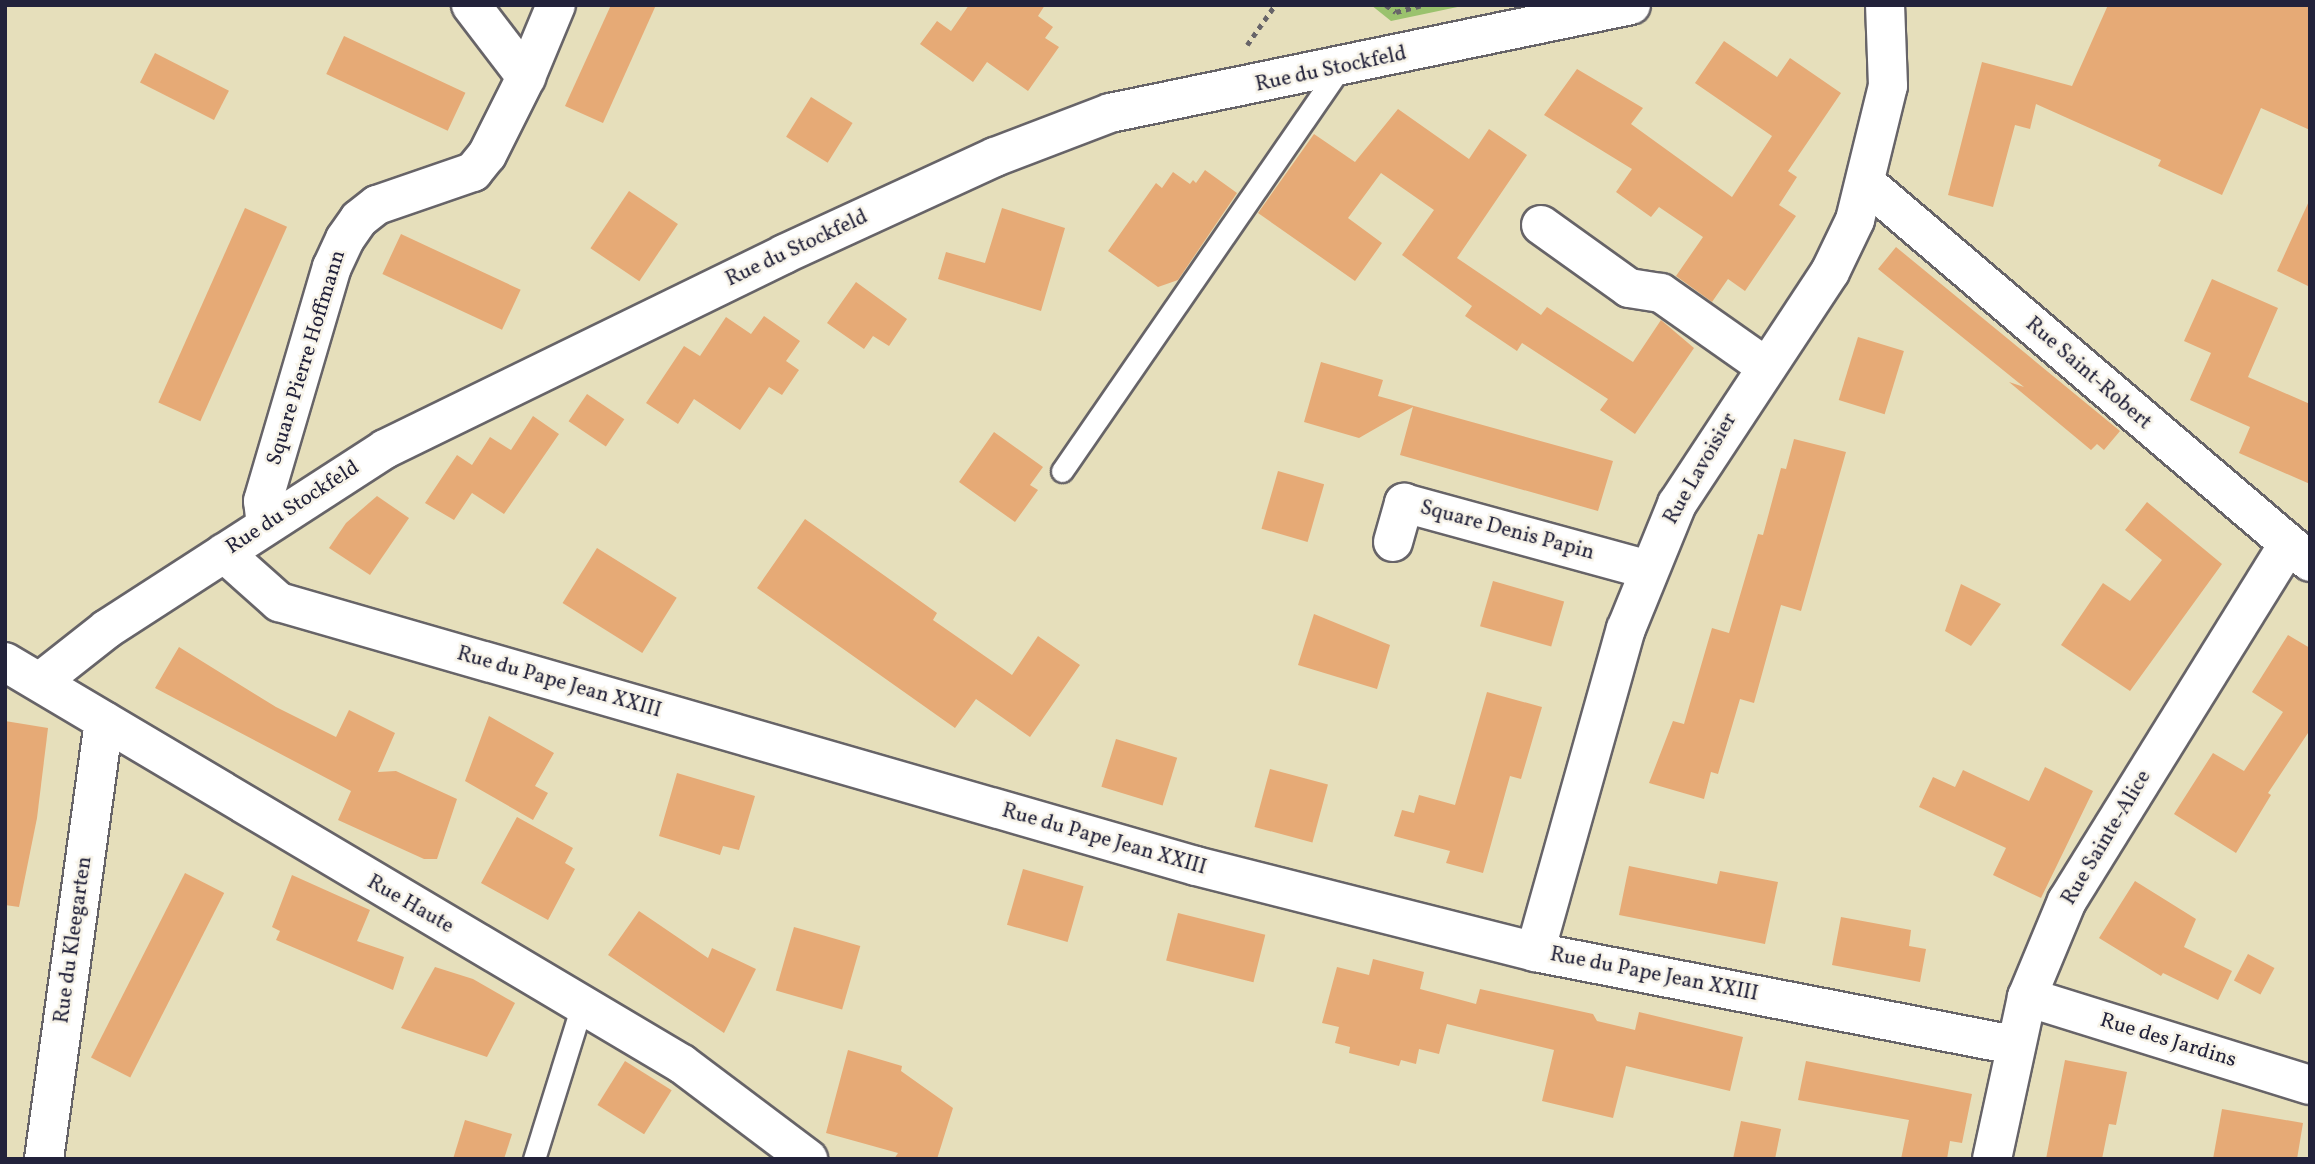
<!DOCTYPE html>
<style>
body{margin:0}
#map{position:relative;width:2315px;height:1164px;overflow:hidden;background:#e6dfbb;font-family:Vollkorn,serif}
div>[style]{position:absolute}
.green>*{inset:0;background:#9ac26d}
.building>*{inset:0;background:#e6aa76;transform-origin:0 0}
.path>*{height:4.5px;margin-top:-2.25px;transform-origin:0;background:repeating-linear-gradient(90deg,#676468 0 5px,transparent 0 10px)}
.roads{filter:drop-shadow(2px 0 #676468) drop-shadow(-2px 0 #676468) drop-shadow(0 2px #676468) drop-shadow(0 -2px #676468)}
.service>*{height:21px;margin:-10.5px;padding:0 10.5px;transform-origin:10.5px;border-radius:10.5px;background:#fff}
.minor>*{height:38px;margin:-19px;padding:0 19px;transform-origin:19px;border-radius:19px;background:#fff}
span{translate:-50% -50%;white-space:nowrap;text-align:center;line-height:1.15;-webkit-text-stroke:5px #f7f3e8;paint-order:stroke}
.street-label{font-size:21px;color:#22223b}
.frame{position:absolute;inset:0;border:7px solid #22223b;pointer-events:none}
</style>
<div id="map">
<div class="green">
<i style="clip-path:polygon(1371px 5px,1467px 5px,1391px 21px)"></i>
</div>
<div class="building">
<i style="clip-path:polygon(611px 5px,656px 5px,603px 123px,565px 106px)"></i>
<i style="clip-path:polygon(969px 5px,1045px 5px,1038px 16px,1053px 27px,1045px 38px,1059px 47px,1028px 91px,987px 62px,973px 82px,920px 44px,937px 21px,951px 31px)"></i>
<i style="clip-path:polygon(2108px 5px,2310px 5px,2310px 130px,2261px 108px,2222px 195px,2158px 166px,2161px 160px,2036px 104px,2030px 129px,2015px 125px,1993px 207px,1948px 195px,1982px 62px,2072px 86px)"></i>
<i style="left:344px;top:36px;width:134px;height:42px;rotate:25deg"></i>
<i style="clip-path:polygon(1724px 41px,1777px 77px,1790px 58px,1841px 93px,1788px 171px,1797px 177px,1779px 205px,1796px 216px,1745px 291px,1728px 279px,1712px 302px,1676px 276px,1703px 237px,1659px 207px,1651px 217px,1616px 192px,1632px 169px,1544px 115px,1577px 69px,1643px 108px,1631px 124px,1732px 197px,1772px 136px,1695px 83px)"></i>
<i style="left:155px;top:53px;width:83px;height:33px;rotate:27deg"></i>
<i style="left:811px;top:97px;width:49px;height:47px;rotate:32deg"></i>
<i style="clip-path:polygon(1398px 109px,1469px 159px,1489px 129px,1527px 155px,1457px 258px,1541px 315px,1547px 307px,1633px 362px,1661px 320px,1694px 348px,1635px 434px,1600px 410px,1608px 399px,1522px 343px,1517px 351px,1465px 316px,1472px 306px,1402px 255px,1434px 210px,1381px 173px,1348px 218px,1382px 243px,1355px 281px,1258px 213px,1314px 134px,1355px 162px)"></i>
<i style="clip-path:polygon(1205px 170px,1237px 193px,1178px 280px,1158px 287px,1108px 251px,1156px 183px,1162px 188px,1173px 172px,1190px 184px,1193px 180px,1196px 183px)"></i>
<i style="left:629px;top:191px;width:59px;height:69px;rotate:34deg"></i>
<i style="clip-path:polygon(2310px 199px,2310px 287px,2277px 271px)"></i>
<i style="left:245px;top:208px;width:46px;height:213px;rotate:24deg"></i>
<i style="clip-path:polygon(1002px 208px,1065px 228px,1041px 311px,938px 279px,946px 252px,985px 263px)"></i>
<i style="left:401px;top:234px;width:132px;height:44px;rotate:25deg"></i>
<i style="clip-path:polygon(1896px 247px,2120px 431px,2104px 450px,2097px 444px,2091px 450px,2009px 382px,2024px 387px,1878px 269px)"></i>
<i style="clip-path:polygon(2212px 279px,2278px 308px,2248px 377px,2310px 404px,2310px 484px,2239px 453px,2250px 427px,2190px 400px,2211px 353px,2184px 341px)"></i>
<i style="clip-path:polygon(856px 282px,907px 319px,889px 346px,873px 336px,864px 349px,827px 323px)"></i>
<i style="clip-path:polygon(764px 316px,800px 341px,786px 361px,799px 370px,782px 395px,769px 387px,740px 430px,694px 399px,678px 424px,646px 403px,684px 346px,700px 356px,726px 317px,751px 334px)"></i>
<i style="left:1858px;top:337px;width:48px;height:66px;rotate:17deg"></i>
<i style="clip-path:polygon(1321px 362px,1383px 380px,1378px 396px,1613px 461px,1598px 511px,1400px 455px,1413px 407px,1359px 438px,1304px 422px)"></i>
<i style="left:587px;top:394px;width:45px;height:33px;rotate:34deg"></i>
<i style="clip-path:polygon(533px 416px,559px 434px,504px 514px,472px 493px,454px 520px,425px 503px,457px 455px,472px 465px,490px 437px,511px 450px)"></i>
<i style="clip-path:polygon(994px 432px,1043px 467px,1030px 485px,1038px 490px,1015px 522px,959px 482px)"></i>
<i style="clip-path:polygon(1794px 439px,1846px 452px,1801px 611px,1781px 605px,1754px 703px,1740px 699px,1718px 774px,1711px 772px,1704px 799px,1649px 783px,1673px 721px,1684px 724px,1712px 628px,1729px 633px,1758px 534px,1763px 535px,1781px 468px,1786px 469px)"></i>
<i style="left:1278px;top:471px;width:48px;height:60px;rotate:16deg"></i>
<i style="clip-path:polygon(377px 496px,409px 518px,370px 575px,329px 548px,346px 523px)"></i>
<i style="clip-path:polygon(2147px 502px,2222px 564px,2130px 691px,2061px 645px,2103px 583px,2130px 601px,2162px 560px,2125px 530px)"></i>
<i style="clip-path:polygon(805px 519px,937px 613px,933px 620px,1012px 675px,1038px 636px,1080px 665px,1030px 737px,976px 699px,955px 728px,757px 588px)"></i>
<i style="left:597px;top:548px;width:94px;height:65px;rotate:32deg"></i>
<i style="left:1493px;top:581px;width:74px;height:47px;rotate:16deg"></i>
<i style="clip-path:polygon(1961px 584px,2001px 604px,1971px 646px,1945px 631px)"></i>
<i style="clip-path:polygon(1314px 614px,1390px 645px,1377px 689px,1298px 665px)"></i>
<i style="clip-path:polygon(2288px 635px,2310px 648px,2310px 730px,2268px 793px,2271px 795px,2236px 853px,2174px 814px,2213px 753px,2244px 771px,2283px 712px,2252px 692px)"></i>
<i style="clip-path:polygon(179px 647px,276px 707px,336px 737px,349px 710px,395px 733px,378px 772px,396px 771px,457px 799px,437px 859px,424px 859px,338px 820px,351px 791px,155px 688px)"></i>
<i style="clip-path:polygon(1487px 692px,1542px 707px,1521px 779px,1510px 776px,1483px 873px,1446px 863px,1450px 851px,1394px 836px,1402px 810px,1414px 813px,1419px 795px,1455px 805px)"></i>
<i style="clip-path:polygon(489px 716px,554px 753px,535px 786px,548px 793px,533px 820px,465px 781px)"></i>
<i style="clip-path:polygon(5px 721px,48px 728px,37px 818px,19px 907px,5px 905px)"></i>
<i style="left:1116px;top:739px;width:64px;height:50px;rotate:17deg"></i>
<i style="clip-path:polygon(2045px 767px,2093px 791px,2041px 898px,1993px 875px,2006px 848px,1919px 807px,1933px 777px,1955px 787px,1963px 770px,2029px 801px)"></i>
<i style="left:1270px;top:769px;width:60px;height:60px;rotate:15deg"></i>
<i style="clip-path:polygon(677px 773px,755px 796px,739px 850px,723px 846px,720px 855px,659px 836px)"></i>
<i style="clip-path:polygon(517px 817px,573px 848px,565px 863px,575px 869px,548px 920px,481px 883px)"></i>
<i style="clip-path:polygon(1629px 866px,1717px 884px,1720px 871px,1778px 882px,1765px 944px,1619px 915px)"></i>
<i style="left:1023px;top:869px;width:63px;height:58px;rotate:16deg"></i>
<i style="left:185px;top:873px;width:44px;height:207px;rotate:27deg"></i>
<i style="clip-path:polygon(292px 875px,370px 910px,357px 941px,404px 957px,393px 990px,276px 940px,280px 931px,272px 927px)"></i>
<i style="clip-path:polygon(2135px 881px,2196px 919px,2184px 947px,2232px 971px,2218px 1000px,2163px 973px,2161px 976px,2099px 938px)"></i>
<i style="clip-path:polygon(639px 911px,708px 958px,712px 948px,756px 969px,724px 1033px,608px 955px)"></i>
<i style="left:1178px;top:913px;width:90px;height:49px;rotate:14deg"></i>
<i style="clip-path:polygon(1841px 917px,1911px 930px,1909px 946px,1926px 949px,1920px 982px,1832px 965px)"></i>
<i style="left:794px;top:927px;width:69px;height:66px;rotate:16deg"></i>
<i style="left:2248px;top:954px;width:30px;height:30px;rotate:28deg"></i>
<i style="clip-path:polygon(1373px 959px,1424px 972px,1420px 989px,1476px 1004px,1480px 989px,1593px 1014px,1597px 1021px,1635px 1030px,1639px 1012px,1743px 1037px,1730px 1091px,1626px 1066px,1613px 1118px,1542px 1101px,1554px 1050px,1447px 1024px,1439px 1054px,1419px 1049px,1416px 1064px,1401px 1060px,1399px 1066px,1349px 1053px,1350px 1047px,1335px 1043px,1339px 1027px,1322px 1023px,1337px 967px,1369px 975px)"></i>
<i style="clip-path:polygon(435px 967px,473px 979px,515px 1003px,487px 1057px,401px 1028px)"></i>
<i style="clip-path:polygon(848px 1050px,902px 1066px,901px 1071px,953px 1108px,937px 1159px,894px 1159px,898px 1153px,826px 1133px)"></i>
<i style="clip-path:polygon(2065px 1060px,2127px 1072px,2116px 1125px,2109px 1124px,2102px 1159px,2046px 1159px)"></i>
<i style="left:625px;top:1061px;width:55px;height:52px;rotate:32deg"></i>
<i style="clip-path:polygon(1806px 1061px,1972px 1094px,1962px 1143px,1950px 1141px,1947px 1159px,1901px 1159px,1909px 1120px,1798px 1100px)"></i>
<i style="clip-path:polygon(2222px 1109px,2303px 1123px,2297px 1159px,2213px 1159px)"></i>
<i style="clip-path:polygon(465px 1120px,512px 1134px,504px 1159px,453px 1159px)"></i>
<i style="clip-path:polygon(1741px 1121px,1781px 1129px,1775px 1159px,1733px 1159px)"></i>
</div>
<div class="path">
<i style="left:1386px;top:5px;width:12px;rotate:35deg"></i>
<i style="left:1396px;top:12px;width:28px;rotate:-15deg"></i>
<i style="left:1247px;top:45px;width:49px;rotate:-55deg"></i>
</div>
<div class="roads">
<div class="service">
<i style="left:1062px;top:471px;width:488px;rotate:-55.4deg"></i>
<i style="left:534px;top:1159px;width:161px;rotate:-72.7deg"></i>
</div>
<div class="minor">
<i style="left:471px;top:5px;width:91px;rotate:52.6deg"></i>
<i style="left:1867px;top:184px;width:582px;rotate:40.47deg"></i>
<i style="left:1541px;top:225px;width:108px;rotate:35.6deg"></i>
<i style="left:1629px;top:288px;width:32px;rotate:9deg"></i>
<i style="left:1661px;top:293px;width:127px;rotate:35.1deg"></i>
<i style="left:266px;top:525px;width:24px;rotate:-97deg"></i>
<i style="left:263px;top:501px;width:244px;rotate:-73.6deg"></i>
<i style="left:332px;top:267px;width:31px;rotate:-65deg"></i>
<i style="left:345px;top:239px;width:24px;rotate:-55deg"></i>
<i style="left:359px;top:219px;width:23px;rotate:-38deg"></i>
<i style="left:377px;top:205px;width:102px;rotate:-19deg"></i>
<i style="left:473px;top:172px;width:22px;rotate:-51deg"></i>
<i style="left:487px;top:155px;width:87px;rotate:-63.4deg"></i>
<i style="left:526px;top:77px;width:78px;rotate:-67.4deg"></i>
<i style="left:1393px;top:542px;width:41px;rotate:-74.2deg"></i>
<i style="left:1404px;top:503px;width:254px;rotate:15.3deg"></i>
<i style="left:224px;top:553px;width:74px;rotate:41.7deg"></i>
<i style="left:279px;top:602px;width:954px;rotate:16.06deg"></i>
<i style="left:1196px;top:866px;width:350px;rotate:14.2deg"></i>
<i style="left:1535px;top:952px;width:488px;rotate:11deg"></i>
<i style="left:5px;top:662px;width:787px;rotate:30.7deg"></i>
<i style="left:682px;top:1064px;width:158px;rotate:37deg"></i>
<i style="left:41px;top:681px;width:84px;rotate:-38.2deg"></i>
<i style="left:107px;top:629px;width:331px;rotate:-32.9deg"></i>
<i style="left:385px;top:449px;width:444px;rotate:-26deg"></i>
<i style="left:784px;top:254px;width:232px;rotate:-24.7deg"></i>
<i style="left:995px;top:157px;width:123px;rotate:-20.9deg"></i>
<i style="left:1110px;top:113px;width:532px;rotate:-11.71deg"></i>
<i style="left:1535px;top:952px;width:336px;rotate:-74.3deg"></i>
<i style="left:1626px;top:629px;width:135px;rotate:-67.8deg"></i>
<i style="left:1677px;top:504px;width:278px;rotate:-56.6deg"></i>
<i style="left:1830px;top:272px;width:58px;rotate:-64.3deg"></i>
<i style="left:1855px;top:220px;width:138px;rotate:-76.2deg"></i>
<i style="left:1888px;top:86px;width:81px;rotate:-92.1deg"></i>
<i style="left:2027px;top:997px;width:296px;rotate:17.3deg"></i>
<i style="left:44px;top:1159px;width:442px;rotate:-82.2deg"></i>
<i style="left:1992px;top:1159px;width:166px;rotate:-77.8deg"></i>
<i style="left:2027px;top:997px;width:104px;rotate:-67.4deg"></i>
<i style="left:2067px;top:901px;width:419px;rotate:-58.2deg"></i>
</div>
</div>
<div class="street-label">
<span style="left:1331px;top:70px;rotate:-12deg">Rue du Stockfeld</span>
<span style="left:797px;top:249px;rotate:-25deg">Rue du Stockfeld</span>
<span style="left:307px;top:358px;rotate:-73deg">Square Pierre Hoffmann</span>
<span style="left:2088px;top:374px;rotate:41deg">Rue Saint-Robert</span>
<span style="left:1701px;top:469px;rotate:-60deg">Rue Lavoisier</span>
<span style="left:293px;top:508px;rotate:-33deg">Rue du Stockfeld</span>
<span style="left:1507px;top:531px;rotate:15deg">Square Denis Papin</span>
<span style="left:559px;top:683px;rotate:16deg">Rue du Pape Jean XXIII</span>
<span style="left:2107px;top:838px;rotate:-59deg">Rue Sainte-Alice</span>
<span style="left:1104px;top:840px;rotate:16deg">Rue du Pape Jean XXIII</span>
<span style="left:410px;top:905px;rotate:30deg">Rue Haute</span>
<span style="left:74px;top:940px;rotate:-82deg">Rue du Kleegarten</span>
<span style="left:1654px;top:975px;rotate:11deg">Rue du Pape Jean XXIII</span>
<span style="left:2168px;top:1041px;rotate:17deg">Rue des Jardins</span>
</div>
<div class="frame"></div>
</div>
